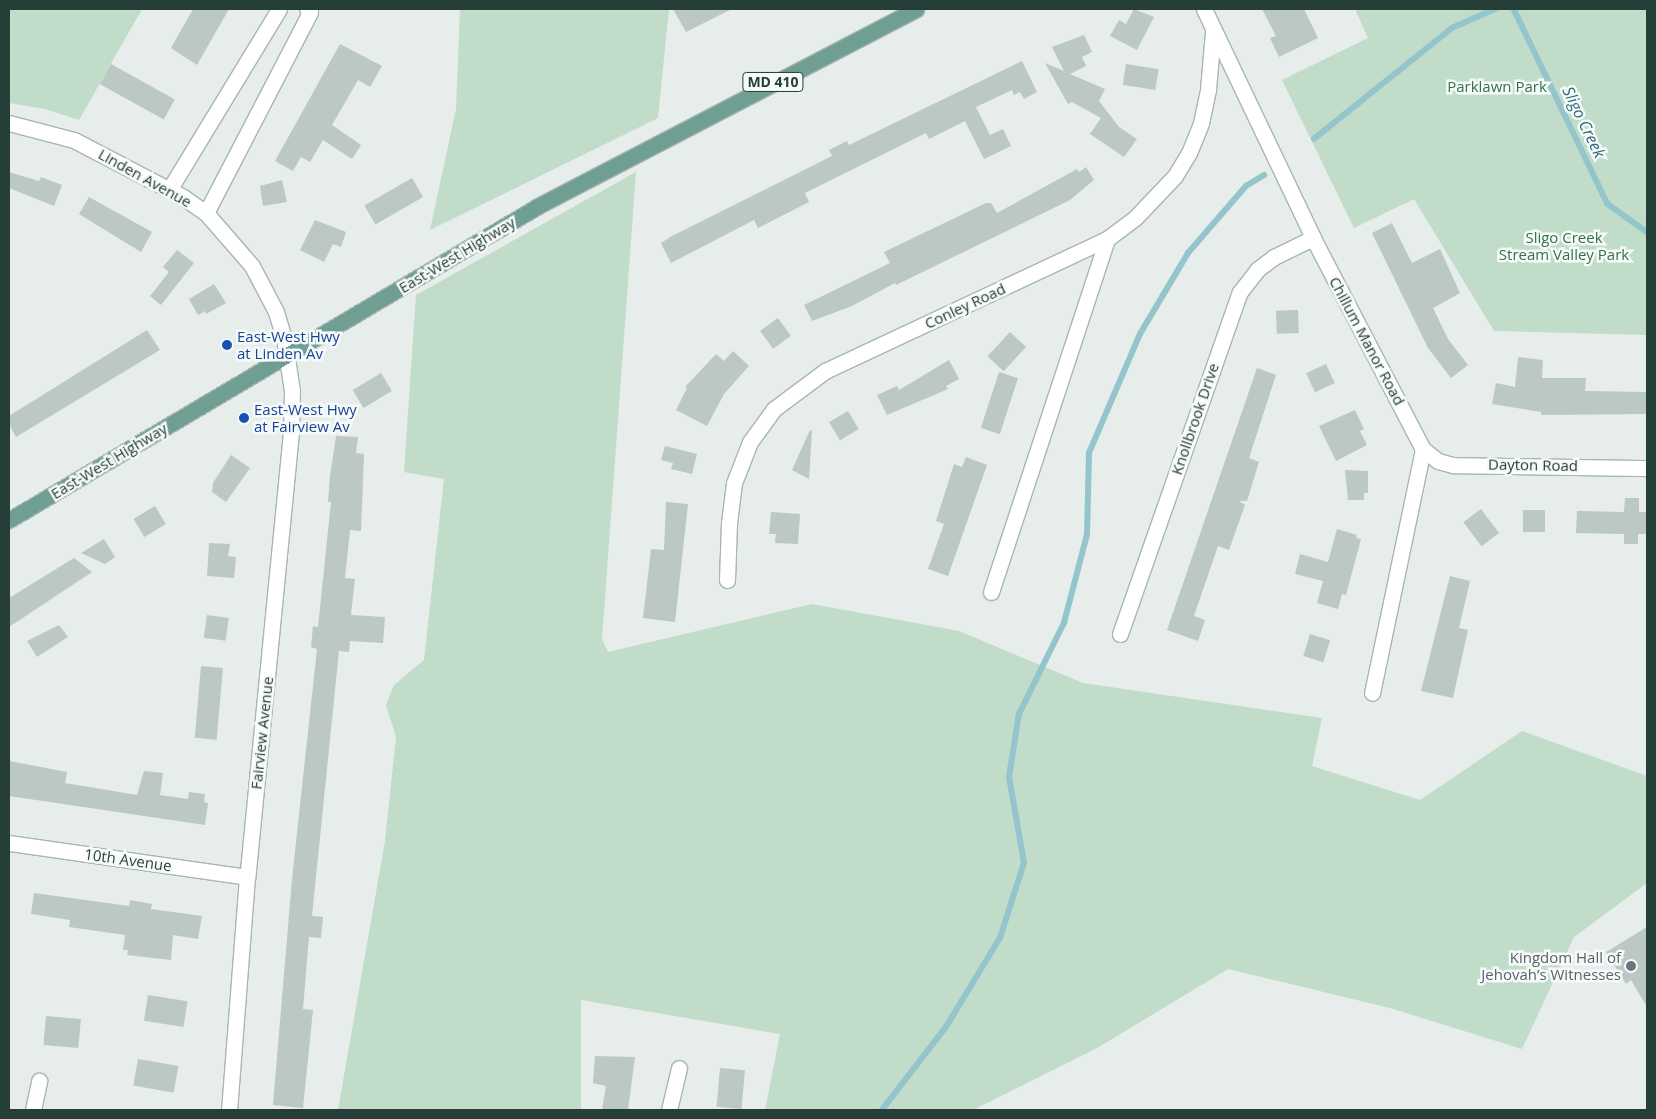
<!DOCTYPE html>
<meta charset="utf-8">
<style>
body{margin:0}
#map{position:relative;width:1656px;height:1119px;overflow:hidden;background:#e6edea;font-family:"Open Sans",sans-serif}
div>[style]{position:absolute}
.green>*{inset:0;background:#c1dcc8}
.stream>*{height:5.5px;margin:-2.75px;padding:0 2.75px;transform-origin:2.75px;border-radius:2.75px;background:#94c4cc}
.building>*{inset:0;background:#bbc8c3;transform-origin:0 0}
.roads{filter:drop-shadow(1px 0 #a9b5b1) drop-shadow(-1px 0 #a9b5b1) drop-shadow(0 1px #a9b5b1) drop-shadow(0 -1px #a9b5b1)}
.minor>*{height:15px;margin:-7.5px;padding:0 7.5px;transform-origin:7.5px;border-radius:7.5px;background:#fff}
.primary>*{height:15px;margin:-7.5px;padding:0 7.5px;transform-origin:7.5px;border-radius:7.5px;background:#6f9e92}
.dots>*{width:14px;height:14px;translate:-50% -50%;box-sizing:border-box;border:2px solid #f6faf8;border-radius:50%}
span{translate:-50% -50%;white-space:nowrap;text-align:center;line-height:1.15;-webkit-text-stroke:5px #f6faf8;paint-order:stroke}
.shield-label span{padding:1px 4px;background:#f6faf8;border:1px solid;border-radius:4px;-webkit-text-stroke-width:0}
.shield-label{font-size:14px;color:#263e38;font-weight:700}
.park-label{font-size:15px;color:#34714c}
.street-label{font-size:15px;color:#263e38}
.transit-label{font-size:15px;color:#164399}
.left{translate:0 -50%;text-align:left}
.worship-label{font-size:15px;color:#5b616d}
.right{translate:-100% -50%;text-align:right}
.water-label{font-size:16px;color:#266775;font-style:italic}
.frame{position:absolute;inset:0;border:10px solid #263e38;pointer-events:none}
</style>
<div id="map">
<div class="green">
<i style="clip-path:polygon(9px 9px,142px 9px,79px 120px,45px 109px,9px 103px)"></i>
<i style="clip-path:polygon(460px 9px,669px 9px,658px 118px,430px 230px,456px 109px)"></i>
<i style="clip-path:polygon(1355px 9px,1647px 9px,1647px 335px,1494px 331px,1414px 199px,1354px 228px,1282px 80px,1368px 38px)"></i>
<i style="clip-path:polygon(636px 172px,602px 639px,608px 652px,812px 604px,959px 631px,1083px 683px,1322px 718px,1312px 766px,1420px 800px,1522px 731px,1647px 776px,1647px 883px,1574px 937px,1522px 1049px,1390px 1008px,1228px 969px,1097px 1048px,973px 1110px,765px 1110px,780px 1034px,581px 1000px,581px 1110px,338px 1110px,385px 841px,396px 737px,386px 705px,394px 685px,424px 660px,444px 479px,404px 472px,416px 295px)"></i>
</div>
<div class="stream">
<i style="left:1514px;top:9px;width:216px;rotate:64.3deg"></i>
<i style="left:1608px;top:204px;width:48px;rotate:35.7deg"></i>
<i style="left:1314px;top:139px;width:177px;rotate:-38.8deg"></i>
<i style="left:1452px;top:28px;width:47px;rotate:-23.8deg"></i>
<i style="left:882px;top:1110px;width:105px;rotate:-52.4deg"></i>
<i style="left:946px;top:1027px;width:104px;rotate:-58.8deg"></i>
<i style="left:1000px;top:938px;width:79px;rotate:-72.3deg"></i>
<i style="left:1024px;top:863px;width:87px;rotate:-99.9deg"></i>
<i style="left:1009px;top:777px;width:64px;rotate:-81deg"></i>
<i style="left:1019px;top:714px;width:102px;rotate:-63.7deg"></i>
<i style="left:1064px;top:623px;width:91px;rotate:-75.4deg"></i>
<i style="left:1087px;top:535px;width:82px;rotate:-88.6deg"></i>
<i style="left:1089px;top:453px;width:129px;rotate:-66.8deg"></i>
<i style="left:1140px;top:334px;width:94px;rotate:-59.3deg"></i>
<i style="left:1188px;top:253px;width:89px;rotate:-49.1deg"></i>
<i style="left:1246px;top:186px;width:21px;rotate:-31deg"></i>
</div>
<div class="building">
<i style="clip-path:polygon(193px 9px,229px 9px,197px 65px,171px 48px)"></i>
<i style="clip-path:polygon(673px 9px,732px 9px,686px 32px)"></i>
<i style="clip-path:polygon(1134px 9px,1154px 17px,1137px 50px,1110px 36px,1119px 20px,1126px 24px)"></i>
<i style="clip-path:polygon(1262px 9px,1304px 9px,1318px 38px,1279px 57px,1270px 38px,1276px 36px)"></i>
<i style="clip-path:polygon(1084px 35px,1092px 52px,1082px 57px,1086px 66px,1070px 74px,1105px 89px,1099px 101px,1119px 127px,1137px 139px,1124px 157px,1090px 134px,1101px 118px,1072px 102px,1068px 104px,1045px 63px,1064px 71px,1052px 47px)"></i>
<i style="clip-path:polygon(340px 44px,382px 66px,370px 87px,358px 80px,332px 125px,361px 145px,352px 159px,323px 140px,310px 162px,301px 157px,293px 171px,275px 161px)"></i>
<i style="clip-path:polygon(1022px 61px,1037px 92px,1024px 99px,1020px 92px,1014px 95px,1012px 90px,976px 107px,990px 135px,1003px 129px,1011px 146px,984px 159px,965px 121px,929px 139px,926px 133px,805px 193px,809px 202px,758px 228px,754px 220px,671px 263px,661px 243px,672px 236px,832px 156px,829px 150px,847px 141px,849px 145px)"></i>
<i style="left:111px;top:64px;width:73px;height:23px;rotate:29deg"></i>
<i style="left:1126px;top:64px;width:33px;height:21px;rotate:9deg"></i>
<i style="clip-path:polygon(1086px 167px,1094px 180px,1070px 200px,896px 285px,895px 283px,852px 306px,812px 321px,804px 305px,890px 263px,884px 252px,986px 203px,991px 203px,997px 213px,1077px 169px,1079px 172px)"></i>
<i style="clip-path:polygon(9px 172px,39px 181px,41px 177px,62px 185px,54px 206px,9px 188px)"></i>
<i style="left:412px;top:178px;width:22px;height:55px;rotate:60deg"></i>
<i style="clip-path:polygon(282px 180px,287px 202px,263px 206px,260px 186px)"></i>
<i style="clip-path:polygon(89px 197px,152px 232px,141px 252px,79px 214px)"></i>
<i style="clip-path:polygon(315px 220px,346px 232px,341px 247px,333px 244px,324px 262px,300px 250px)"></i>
<i style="clip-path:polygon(1392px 223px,1412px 263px,1440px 249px,1460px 293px,1433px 308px,1448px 339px,1468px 365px,1451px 378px,1428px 348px,1372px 233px)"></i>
<i style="clip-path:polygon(177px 250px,194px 263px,161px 305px,150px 296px,169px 272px,163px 267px)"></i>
<i style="clip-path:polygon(214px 284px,226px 303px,206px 314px,205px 311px,198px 315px,189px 299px)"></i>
<i style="left:1298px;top:310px;width:23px;height:22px;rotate:88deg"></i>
<i style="left:778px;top:318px;width:22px;height:22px;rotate:54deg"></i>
<i style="clip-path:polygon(147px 330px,160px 350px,16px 437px,9px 424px,9px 416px)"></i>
<i style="left:1010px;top:332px;width:22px;height:33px;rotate:43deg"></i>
<i style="clip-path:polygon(733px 351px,749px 366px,724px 394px,707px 426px,676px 410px,687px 388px,685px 387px,716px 354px,724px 361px)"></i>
<i style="clip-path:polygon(1518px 357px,1543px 360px,1542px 378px,1586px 378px,1585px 391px,1647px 392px,1647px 414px,1541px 415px,1541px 412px,1492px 404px,1496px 383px,1515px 387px)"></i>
<i style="clip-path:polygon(949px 360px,959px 379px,946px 386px,948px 389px,887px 415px,877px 395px,897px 386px,899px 390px)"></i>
<i style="left:1326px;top:364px;width:21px;height:22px;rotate:65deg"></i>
<i style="clip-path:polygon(1257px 368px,1276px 375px,1249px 458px,1259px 462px,1247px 501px,1239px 501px,1245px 505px,1229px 550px,1218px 546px,1194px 616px,1205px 620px,1198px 641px,1167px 630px)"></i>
<i style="left:999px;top:372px;width:20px;height:59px;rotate:18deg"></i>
<i style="left:381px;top:373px;width:21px;height:33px;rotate:59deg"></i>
<i style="clip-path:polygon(1355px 410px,1364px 429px,1360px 431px,1367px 445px,1336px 461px,1319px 426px)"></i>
<i style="left:848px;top:411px;width:21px;height:22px;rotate:59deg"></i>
<i style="clip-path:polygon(810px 430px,812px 431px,809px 479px,792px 470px)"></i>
<i style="clip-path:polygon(336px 436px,358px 437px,356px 453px,364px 454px,361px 531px,350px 530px,345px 578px,355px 579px,351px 615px,385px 617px,383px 643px,350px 641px,349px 652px,339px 651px,312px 916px,323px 917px,321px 938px,309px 937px,303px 1009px,313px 1010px,303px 1108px,273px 1105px,292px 879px,317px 649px,311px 647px,313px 626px,318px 627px,331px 502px,328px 502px,330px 476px)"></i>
<i style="clip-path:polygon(665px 446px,697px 454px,692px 474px,671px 469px,673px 463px,661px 460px)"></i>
<i style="clip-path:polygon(231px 455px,250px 468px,226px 502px,212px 492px,213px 483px)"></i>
<i style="clip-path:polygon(966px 457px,987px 465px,948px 576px,928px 569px,944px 524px,936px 521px,949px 480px,954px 464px,962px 467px)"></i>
<i style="clip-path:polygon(1345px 470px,1368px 471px,1368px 493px,1364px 493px,1364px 500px,1348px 500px)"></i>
<i style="clip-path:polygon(1625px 498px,1639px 498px,1639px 512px,1647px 512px,1647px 534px,1638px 534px,1638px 544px,1624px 544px,1624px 534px,1576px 533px,1577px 511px,1624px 512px)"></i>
<i style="clip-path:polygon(666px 502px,688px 504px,675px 622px,643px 618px,651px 549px,664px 550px)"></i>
<i style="left:155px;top:506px;width:21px;height:25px;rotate:59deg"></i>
<i style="left:1481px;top:509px;width:30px;height:22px;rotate:53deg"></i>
<i style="left:1523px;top:510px;width:22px;height:22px"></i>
<i style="clip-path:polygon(771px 512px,800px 514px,798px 544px,775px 543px,776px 534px,769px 534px)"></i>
<i style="clip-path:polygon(1337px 529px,1357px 535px,1356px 538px,1361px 539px,1346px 595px,1342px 594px,1338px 609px,1317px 603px,1323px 581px,1295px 574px,1300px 554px,1328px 562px)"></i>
<i style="clip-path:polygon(104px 539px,115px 557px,105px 564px,81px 553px)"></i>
<i style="clip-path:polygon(209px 543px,230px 544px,228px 556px,236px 557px,234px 578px,207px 576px)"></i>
<i style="clip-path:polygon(74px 558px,92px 572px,9px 627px,9px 598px)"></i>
<i style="clip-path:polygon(1450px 576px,1470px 581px,1459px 628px,1468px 630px,1453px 698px,1421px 691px)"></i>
<i style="left:207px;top:615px;width:22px;height:23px;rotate:8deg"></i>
<i style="clip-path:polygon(59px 625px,68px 637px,37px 657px,27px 641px)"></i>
<i style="left:1310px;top:634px;width:21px;height:23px;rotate:17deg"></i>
<i style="left:201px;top:666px;width:22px;height:72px;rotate:5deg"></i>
<i style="clip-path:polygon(9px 761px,67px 772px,65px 783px,137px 795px,144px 771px,163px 773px,160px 795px,188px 799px,189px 792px,205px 794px,204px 802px,208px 803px,205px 825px,9px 796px)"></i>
<i style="clip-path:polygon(34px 893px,129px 906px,130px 900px,152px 904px,151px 909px,202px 916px,198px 939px,173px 935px,171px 960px,127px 955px,128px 950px,123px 950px,125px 935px,69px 927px,70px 920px,31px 914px)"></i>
<i style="clip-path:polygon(1647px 927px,1647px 1007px,1631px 980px,1626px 984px,1606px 952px)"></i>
<i style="left:148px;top:995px;width:40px;height:26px;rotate:9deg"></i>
<i style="left:46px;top:1016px;width:35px;height:29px;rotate:5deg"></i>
<i style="clip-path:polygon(595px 1056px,635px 1057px,628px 1110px,602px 1110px,606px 1086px,593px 1083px)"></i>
<i style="left:138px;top:1059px;width:41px;height:27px;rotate:10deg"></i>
<i style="left:720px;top:1068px;width:25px;height:39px;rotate:5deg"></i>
</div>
<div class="roads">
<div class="minor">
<i style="left:1204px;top:9px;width:254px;rotate:64.5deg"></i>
<i style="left:1313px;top:238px;width:238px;rotate:62.5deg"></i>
<i style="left:1423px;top:449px;width:249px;rotate:101.8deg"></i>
<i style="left:9px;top:123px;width:67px;rotate:14.7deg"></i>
<i style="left:74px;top:140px;width:123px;rotate:27.6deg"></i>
<i style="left:183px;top:197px;width:28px;rotate:35deg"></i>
<i style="left:206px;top:213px;width:70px;rotate:49deg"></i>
<i style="left:252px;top:266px;width:52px;rotate:62.4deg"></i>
<i style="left:276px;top:312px;width:27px;rotate:73deg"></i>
<i style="left:284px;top:338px;width:54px;rotate:81.4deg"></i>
<i style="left:292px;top:391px;width:41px;rotate:91.4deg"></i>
<i style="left:291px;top:432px;width:447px;rotate:95.6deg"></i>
<i style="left:247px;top:877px;width:234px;rotate:94.4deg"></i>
<i style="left:169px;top:190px;width:212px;rotate:-58.7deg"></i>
<i style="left:206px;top:213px;width:226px;rotate:-62.6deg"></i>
<i style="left:310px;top:12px;width:4px;rotate:-135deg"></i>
<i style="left:1423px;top:449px;width:19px;rotate:39deg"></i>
<i style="left:1438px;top:461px;width:16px;rotate:15deg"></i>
<i style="left:1453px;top:465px;width:194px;rotate:0.9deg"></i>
<i style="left:727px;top:580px;width:57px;rotate:-88deg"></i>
<i style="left:729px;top:523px;width:40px;rotate:-82.9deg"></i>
<i style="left:734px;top:483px;width:44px;rotate:-68.7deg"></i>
<i style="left:750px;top:442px;width:41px;rotate:-54deg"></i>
<i style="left:774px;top:409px;width:64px;rotate:-36.7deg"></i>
<i style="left:825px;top:371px;width:311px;rotate:-25.1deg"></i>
<i style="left:1107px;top:239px;width:35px;rotate:-37deg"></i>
<i style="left:1135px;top:218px;width:58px;rotate:-46.4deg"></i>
<i style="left:1175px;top:176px;width:27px;rotate:-59deg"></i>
<i style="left:1189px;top:153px;width:32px;rotate:-68deg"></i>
<i style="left:1201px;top:123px;width:35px;rotate:-78deg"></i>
<i style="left:1208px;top:89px;width:57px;rotate:-85deg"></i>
<i style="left:991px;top:592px;width:372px;rotate:-71.8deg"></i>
<i style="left:1120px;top:634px;width:362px;rotate:-70.7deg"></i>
<i style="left:1240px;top:292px;width:29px;rotate:-52deg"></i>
<i style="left:1258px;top:269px;width:20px;rotate:-37deg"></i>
<i style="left:1274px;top:257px;width:43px;rotate:-26deg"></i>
<i style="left:9px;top:843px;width:240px;rotate:8.1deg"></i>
<i style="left:33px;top:1110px;width:30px;rotate:-78deg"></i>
<i style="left:669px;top:1110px;width:43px;rotate:-76.6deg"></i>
</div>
<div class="primary">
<i style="left:9px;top:520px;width:617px;rotate:-30.68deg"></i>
<i style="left:540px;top:205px;width:424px;rotate:-27.5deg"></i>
</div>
</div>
<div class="dots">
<i style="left:227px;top:345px;background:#1a4fb4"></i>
<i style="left:244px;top:418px;background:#1a4fb4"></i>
<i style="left:1631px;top:966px;background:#6b7280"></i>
</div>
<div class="shield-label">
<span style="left:773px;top:82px">MD 410</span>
</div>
<div class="park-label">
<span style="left:1497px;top:87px">Parklawn Park</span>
<span style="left:1564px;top:246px">Sligo Creek<br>Stream Valley Park</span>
</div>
<div class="street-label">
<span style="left:145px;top:178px;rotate:29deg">Linden Avenue</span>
<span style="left:457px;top:255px;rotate:-31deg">East-West Highway</span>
<span style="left:965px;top:306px;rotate:-25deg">Conley Road</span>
<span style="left:1367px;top:341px;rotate:62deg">Chillum Manor Road</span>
<span style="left:1195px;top:419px;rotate:-71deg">Knollbrook Drive</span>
<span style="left:109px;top:461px;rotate:-31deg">East-West Highway</span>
<span style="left:1533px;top:465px;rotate:1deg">Dayton Road</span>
<span style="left:262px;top:733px;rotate:-84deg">Fairview Avenue</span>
<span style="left:128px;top:860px;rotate:8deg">10th Avenue</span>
</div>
<div class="transit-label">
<span class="left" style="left:237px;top:345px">East-West Hwy<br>at Linden Av</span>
<span class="left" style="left:254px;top:418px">East-West Hwy<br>at Fairview Av</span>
</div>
<div class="worship-label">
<span class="right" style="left:1621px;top:966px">Kingdom Hall of<br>Jehovah’s Witnesses</span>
</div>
<div class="water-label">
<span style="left:1584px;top:122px;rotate:64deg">Sligo Creek</span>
</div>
<div class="frame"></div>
</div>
